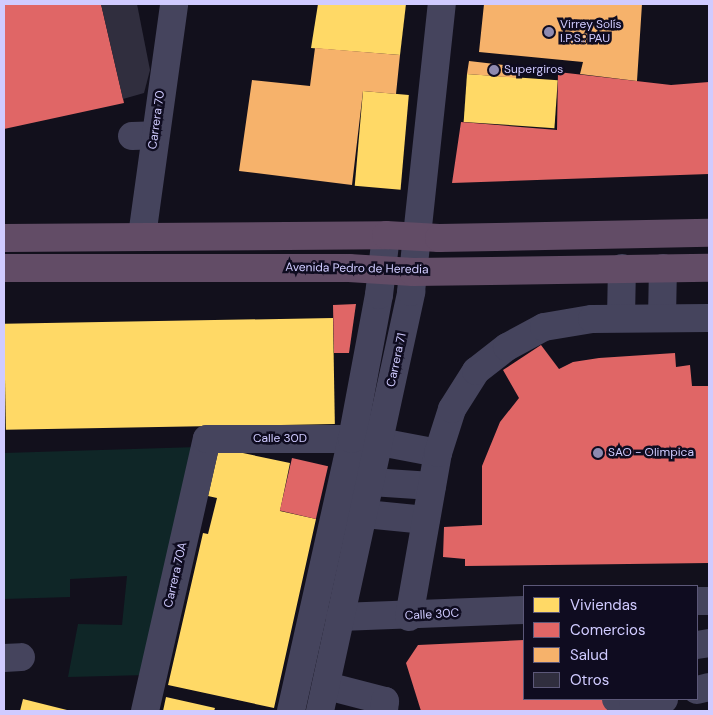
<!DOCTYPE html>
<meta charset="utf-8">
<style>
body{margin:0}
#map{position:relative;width:713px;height:715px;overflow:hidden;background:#12101c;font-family:"DM Sans",sans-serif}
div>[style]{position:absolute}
.green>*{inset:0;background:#0f2627}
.homes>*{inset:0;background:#ffd966;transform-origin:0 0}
.shops>*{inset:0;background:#e06666;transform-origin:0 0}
.health>*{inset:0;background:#f6b26b}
.building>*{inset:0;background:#302e3e}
.minor>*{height:28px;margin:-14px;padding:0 14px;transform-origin:14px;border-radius:14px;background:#45445d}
.highway>*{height:28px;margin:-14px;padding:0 14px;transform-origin:14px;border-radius:14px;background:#624c66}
.dots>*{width:14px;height:14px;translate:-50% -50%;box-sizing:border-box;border:2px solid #0f0c20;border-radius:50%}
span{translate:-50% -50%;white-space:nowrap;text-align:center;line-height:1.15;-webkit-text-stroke:5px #0f0c20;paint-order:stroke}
.poi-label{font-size:12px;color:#d0cbff}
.left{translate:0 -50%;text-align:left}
.street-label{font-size:12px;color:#d0cbff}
.frame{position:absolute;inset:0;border:5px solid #d0cbff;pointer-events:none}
.legend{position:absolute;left:523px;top:585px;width:175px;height:115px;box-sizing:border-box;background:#0f0c20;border:1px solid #5c5879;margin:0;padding:6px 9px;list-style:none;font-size:15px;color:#d0cbff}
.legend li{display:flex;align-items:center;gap:10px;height:25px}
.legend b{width:25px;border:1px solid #5c5879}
</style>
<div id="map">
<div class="green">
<i style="clip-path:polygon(198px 447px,147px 675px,68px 677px,78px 624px,122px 625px,127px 576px,70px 579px,70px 597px,4px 599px,4px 453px)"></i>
</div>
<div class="homes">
<i style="clip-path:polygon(318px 4px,406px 4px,400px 55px,311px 48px)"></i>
<i style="left:467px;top:74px;width:91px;height:48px;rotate:4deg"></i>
<i style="left:363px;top:91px;width:46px;height:95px;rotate:5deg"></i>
<i style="left:333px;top:318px;width:106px;height:329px;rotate:89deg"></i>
<i style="clip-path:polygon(219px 448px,290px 463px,280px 511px,316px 519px,274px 708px,168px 685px,203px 533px,208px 534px,217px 498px,208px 496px)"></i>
<i style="clip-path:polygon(166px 697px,215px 708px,214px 711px,163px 711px)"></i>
<i style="clip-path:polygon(23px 699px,71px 711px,20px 711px)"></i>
</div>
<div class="shops">
<i style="clip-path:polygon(11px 4px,101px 4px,124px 103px,4px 129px,4px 5px)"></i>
<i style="clip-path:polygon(558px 72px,671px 85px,709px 82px,709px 174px,452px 183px,461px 122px,557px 130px)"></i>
<i style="clip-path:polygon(356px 304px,349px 353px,334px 353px,333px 305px)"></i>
<i style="clip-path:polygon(541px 345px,559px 369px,573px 362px,599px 358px,675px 353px,676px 367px,690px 365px,692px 386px,709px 386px,709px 563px,465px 566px,465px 559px,443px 557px,444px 527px,482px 525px,482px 466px,500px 422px,519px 398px,503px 370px)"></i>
<i style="left:292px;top:458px;width:37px;height:54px;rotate:13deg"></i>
<i style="clip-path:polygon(524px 640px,524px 699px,605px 699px,608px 711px,421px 711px,406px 663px,418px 645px)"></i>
</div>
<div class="health">
<i style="clip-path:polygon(484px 4px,642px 4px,637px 81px,580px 74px,583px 62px,479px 52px)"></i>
<i style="clip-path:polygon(315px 48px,400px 55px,396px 94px,363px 91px,352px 185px,239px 171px,252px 80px,310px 86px)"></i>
<i style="clip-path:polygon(469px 61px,520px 67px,519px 78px,467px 74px)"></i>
</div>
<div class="building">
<i style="clip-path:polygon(101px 4px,137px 4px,150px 70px,144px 93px,123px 99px)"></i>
</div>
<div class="minor">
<i style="left:132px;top:136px;width:23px;rotate:-2deg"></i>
<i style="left:142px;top:236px;width:234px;rotate:-82.1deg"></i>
<i style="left:621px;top:318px;width:50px;rotate:-88.9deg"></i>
<i style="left:662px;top:318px;width:50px;rotate:-88.9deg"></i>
<i style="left:380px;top:442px;width:59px;rotate:10.7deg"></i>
<i style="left:371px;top:482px;width:61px;rotate:3.8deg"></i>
<i style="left:365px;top:514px;width:61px;rotate:5.6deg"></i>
<i style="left:697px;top:601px;width:12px"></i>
<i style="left:340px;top:617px;width:184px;rotate:-2.2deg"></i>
<i style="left:409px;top:617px;width:167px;rotate:-80deg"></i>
<i style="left:438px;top:453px;width:46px;rotate:-72.3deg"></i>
<i style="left:452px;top:409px;width:45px;rotate:-57.7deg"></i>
<i style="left:476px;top:371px;width:39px;rotate:-38deg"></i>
<i style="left:507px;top:347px;width:42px;rotate:-28.4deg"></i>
<i style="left:544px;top:327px;width:49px;rotate:-9.5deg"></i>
<i style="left:592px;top:319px;width:117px;rotate:-0.5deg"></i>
<i style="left:697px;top:645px;width:12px;rotate:-9deg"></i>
<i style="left:4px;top:658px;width:17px;rotate:-3deg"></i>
<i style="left:327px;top:686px;width:60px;rotate:14.5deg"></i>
<i style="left:385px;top:701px;width:10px;rotate:96deg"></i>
<i style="left:697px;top:690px;width:12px;rotate:-14deg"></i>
<i style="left:616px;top:699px;width:9px;rotate:41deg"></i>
<i style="left:623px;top:705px;width:10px;rotate:11deg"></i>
<i style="left:633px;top:707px;width:32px;rotate:-14deg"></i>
<i style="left:145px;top:711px;width:279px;rotate:-77.2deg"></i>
<i style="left:207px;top:439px;width:145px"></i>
<i style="left:291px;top:711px;width:279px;rotate:-77.4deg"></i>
<i style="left:352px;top:439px;width:147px;rotate:-79.4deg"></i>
<i style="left:379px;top:295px;width:60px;rotate:-83.3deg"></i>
<i style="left:320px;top:711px;width:429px;rotate:-77.7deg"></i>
<i style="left:411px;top:292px;width:290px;rotate:-83.9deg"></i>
</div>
<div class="highway">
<i style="left:4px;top:238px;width:382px;rotate:-0.4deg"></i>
<i style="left:386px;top:235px;width:53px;rotate:3.2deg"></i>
<i style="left:439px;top:238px;width:270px;rotate:-1.1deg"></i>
<i style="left:4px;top:268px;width:345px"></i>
<i style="left:349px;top:268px;width:64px;rotate:3.6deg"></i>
<i style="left:413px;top:272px;width:296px;rotate:-0.8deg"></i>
</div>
<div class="dots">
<i style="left:549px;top:32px;background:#8e8ab0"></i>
<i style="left:494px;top:70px;background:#8e8ab0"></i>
<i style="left:598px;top:453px;background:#8e8ab0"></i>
</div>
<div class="poi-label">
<span class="left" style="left:560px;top:32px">Virrey Solís<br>I.P.S.: PAU</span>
<span class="left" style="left:504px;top:70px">Supergiros</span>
<span class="left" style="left:608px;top:453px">SAO - Olimpica</span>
</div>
<div class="street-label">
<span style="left:157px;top:120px;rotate:-82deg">Carrera 70</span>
<span style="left:357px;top:269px;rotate:1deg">Avenida Pedro de Heredia</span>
<span style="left:397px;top:360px;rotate:-78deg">Carrera 71</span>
<span style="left:280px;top:439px">Calle 30D</span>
<span style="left:176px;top:575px;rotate:-77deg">Carrera 70A</span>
<span style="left:432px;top:615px;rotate:-3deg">Calle 30C</span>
</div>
<div class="frame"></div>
<ul class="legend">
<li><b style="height:14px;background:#ffd966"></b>Viviendas</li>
<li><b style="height:14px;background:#e06666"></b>Comercios</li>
<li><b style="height:14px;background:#f6b26b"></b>Salud</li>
<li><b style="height:14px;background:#302e3e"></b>Otros</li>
</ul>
</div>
